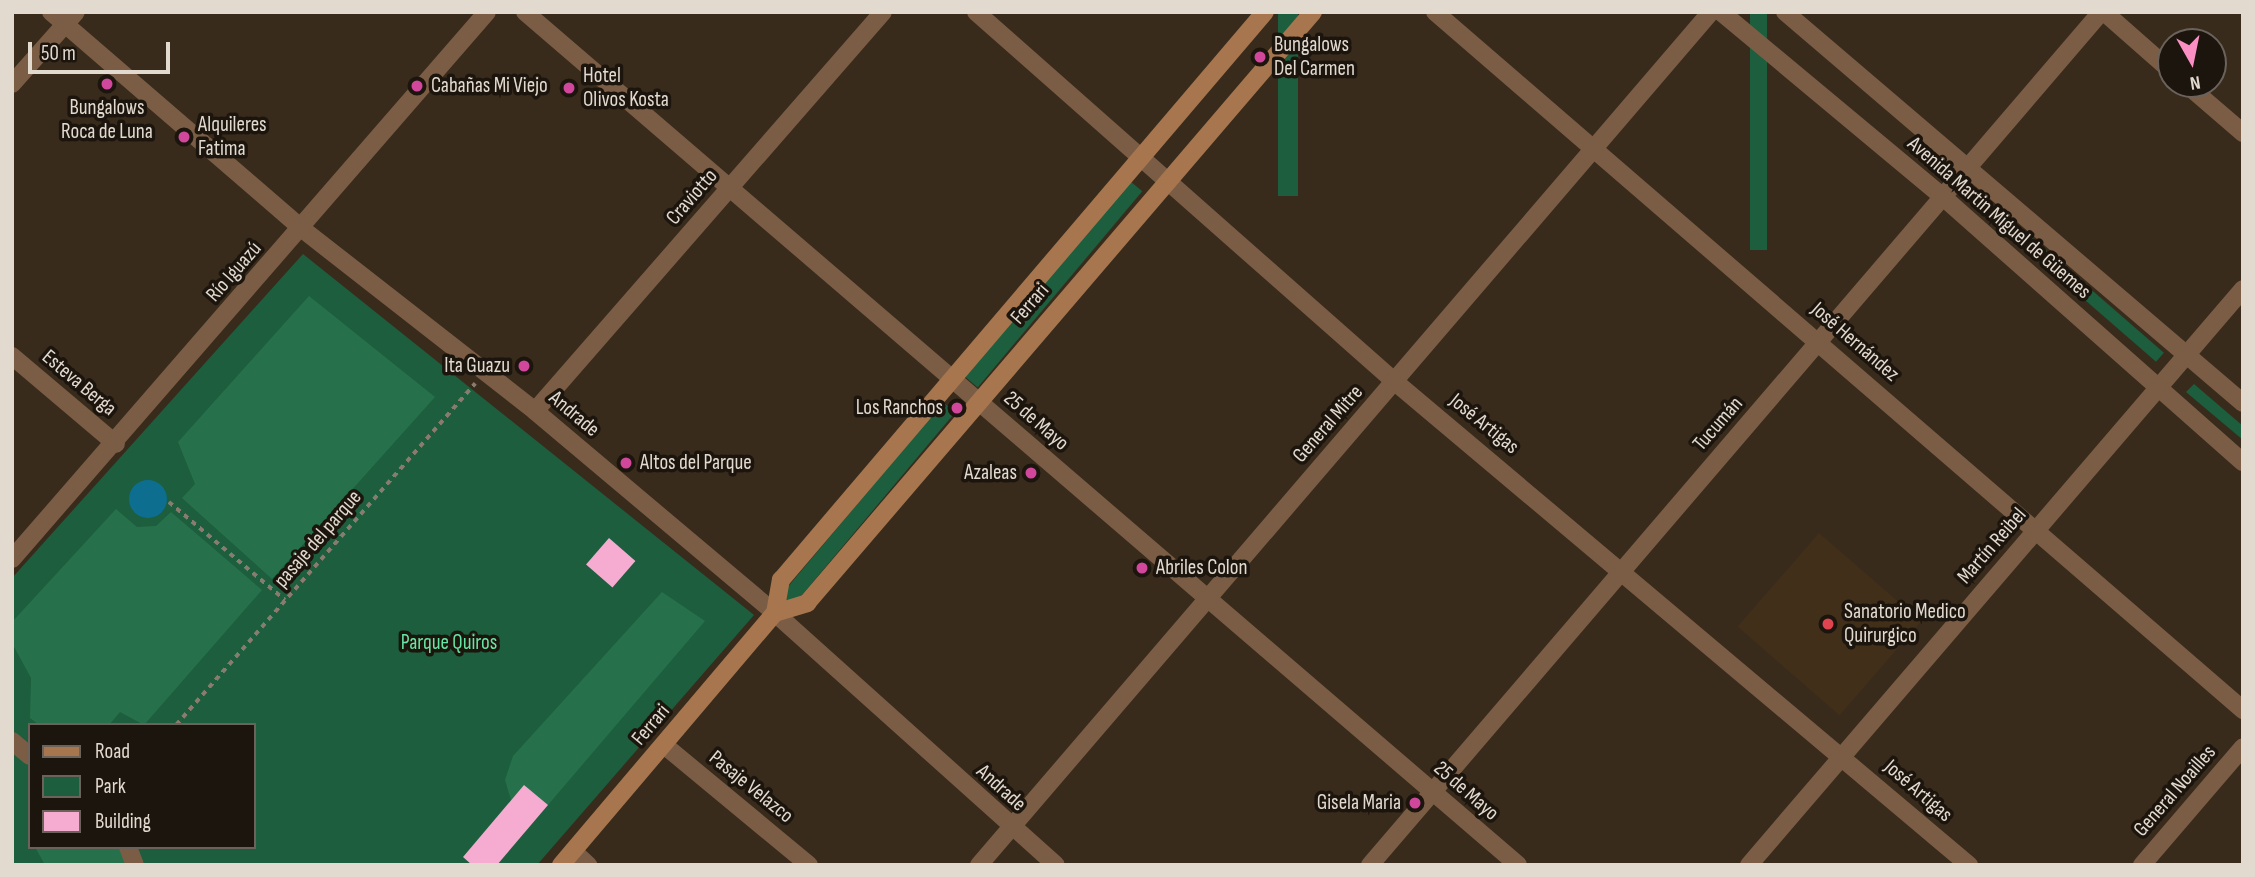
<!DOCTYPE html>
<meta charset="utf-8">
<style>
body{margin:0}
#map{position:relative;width:2255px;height:877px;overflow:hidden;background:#392b1c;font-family:"Sofia Sans Condensed",sans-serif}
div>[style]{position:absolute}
.built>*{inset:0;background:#422f1a;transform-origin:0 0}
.green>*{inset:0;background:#1c5e3d;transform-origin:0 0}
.forest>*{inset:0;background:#26714b}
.water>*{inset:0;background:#0d6e8f}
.round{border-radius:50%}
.building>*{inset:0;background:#f5acd0;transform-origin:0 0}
.path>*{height:3.5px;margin-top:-1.75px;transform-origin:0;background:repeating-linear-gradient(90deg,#887c6f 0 5px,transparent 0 10px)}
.minor>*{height:18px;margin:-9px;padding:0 9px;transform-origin:9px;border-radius:9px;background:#7b5d45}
.tertiary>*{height:18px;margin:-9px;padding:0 9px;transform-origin:9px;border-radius:9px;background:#7b5d45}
.secondary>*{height:18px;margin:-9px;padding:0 9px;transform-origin:9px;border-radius:9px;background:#a7764f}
.dots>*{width:19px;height:19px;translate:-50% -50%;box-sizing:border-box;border:4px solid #1b150e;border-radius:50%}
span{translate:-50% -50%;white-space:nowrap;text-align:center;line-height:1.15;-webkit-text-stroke:7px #1b150e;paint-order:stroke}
.poi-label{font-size:21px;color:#e2d9cf}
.left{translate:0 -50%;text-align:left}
.right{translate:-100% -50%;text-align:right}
.street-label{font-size:21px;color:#e2d9cf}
.park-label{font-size:21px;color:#66e6a3}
.frame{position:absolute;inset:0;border:14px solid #e2d9cf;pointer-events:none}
.legend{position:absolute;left:28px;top:723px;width:228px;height:126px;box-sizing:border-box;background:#1b150e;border:2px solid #6b635b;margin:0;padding:9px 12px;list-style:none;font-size:21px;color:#e2d9cf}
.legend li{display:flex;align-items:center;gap:14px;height:35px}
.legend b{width:35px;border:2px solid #6b635b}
.north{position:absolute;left:2157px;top:28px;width:70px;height:70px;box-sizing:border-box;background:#1b150e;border:2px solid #6b635b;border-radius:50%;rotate:171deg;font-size:19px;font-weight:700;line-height:28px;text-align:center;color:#e2d9cf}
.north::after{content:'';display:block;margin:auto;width:24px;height:32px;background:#fb8fc4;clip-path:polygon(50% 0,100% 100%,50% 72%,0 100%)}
.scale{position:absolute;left:28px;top:42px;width:142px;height:32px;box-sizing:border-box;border:4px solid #e2d9cf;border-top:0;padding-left:9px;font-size:21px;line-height:24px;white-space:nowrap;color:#e2d9cf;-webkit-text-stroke:5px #1b150e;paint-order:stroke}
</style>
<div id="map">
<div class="built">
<i style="left:1819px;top:533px;width:135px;height:124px;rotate:41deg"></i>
</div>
<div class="green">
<i style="left:1278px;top:12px;width:20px;height:184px"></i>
<i style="left:1750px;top:12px;width:17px;height:238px"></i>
<i style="left:1130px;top:181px;width:16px;height:256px;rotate:40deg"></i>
<i style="left:1979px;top:192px;width:245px;height:12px;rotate:41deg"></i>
<i style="clip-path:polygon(evenodd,303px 254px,754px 615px,537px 865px,12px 865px,12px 578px,303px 254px,30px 725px,254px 725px,254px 847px,30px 847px,30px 725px)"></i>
<i style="clip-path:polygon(2194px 384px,2243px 426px,2243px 440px,2186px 392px)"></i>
<i style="left:943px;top:402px;width:16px;height:255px;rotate:40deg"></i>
</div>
<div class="forest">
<i style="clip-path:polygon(309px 296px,435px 397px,272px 579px,182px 498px,195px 484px,178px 442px)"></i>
<i style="clip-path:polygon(116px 509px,137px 527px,156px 526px,171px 512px,262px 590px,144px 725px,120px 712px,109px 725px,39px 725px,30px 718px,31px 678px,12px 643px,12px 622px)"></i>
<i style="clip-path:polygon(662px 592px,705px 621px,548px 805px,511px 800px,505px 780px,513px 756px)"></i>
<i style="clip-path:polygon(35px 847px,119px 847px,126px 865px,45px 865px)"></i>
</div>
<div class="water">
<i class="round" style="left:129px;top:480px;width:38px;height:38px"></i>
</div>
<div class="building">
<i style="left:609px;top:538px;width:35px;height:35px;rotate:41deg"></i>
<i style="clip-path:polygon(524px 785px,548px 805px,497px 865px,472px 865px,463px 857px)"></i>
</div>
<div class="path">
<i style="left:169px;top:502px;width:152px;rotate:40.2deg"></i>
<i style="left:176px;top:725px;width:454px;rotate:-48.8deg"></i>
</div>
<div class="minor">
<i style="left:51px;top:12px;width:330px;rotate:40.8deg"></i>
<i style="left:301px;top:228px;width:297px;rotate:38deg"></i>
<i style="left:535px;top:411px;width:314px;rotate:40.1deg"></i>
<i style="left:775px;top:613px;width:377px;rotate:41.9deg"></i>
<i style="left:525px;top:12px;width:1309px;rotate:40.66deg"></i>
<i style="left:976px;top:12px;width:558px;rotate:41.44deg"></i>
<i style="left:1394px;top:381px;width:752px;rotate:40.09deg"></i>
<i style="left:1435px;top:12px;width:1068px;rotate:40.82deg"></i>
<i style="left:2104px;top:12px;width:89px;rotate:41.4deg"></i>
<i style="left:12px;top:84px;width:96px;rotate:-48.4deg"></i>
<i style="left:2186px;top:84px;width:75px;rotate:40.7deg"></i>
<i style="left:12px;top:356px;width:136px;rotate:40.2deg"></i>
<i style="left:535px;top:411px;width:529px;rotate:-48.91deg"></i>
<i style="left:12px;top:559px;width:724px;rotate:-49.03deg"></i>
<i style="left:12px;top:741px;width:23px;rotate:40deg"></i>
<i style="left:664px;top:745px;width:188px;rotate:39.6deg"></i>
<i style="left:128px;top:847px;width:19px;rotate:69deg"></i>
<i style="left:573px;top:851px;width:21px;rotate:43deg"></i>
<i style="left:979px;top:865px;width:1124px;rotate:-49.37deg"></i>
<i style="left:1370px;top:865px;width:1123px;rotate:-49.4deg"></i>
<i style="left:1749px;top:865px;width:759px;rotate:-49.38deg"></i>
<i style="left:2142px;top:865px;width:155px;rotate:-49.4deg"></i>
</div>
<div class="tertiary">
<i style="left:1721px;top:12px;width:289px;rotate:39.8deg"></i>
<i style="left:1943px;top:197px;width:400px;rotate:41.5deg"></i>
<i style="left:1785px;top:12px;width:602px;rotate:40.49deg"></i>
</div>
<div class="secondary">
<i style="left:775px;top:613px;width:34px;rotate:-17deg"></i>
<i style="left:807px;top:603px;width:778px;rotate:-49.43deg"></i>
<i style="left:561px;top:865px;width:331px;rotate:-49.7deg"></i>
<i style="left:775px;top:613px;width:34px;rotate:-80deg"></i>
<i style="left:781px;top:580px;width:746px;rotate:-49.57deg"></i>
</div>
<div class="dots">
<i style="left:1260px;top:57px;background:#d1479c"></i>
<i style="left:107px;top:84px;background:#d1479c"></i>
<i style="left:417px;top:86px;background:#d1479c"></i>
<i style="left:569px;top:88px;background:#d1479c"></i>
<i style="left:184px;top:137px;background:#d1479c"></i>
<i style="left:524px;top:366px;background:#d1479c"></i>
<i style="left:957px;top:408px;background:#d1479c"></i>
<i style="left:626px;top:463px;background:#d1479c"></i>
<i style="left:1031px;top:473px;background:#d1479c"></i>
<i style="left:1142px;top:568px;background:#d1479c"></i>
<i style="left:1828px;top:624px;background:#e0444e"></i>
<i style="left:1415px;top:803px;background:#d1479c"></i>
</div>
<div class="poi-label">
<span class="left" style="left:1274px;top:57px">Bungalows<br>Del Carmen</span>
<span class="left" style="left:583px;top:88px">Hotel<br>Olivos Kosta</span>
<span class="left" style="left:431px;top:86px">Cabañas Mi Viejo</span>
<span style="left:107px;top:120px">Bungalows<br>Roca de Luna</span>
<span class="left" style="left:198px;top:137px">Alquileres<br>Fatima</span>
<span class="right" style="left:510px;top:366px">Ita Guazu</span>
<span class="right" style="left:943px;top:408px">Los Ranchos</span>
<span class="left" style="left:640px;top:463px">Altos del Parque</span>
<span class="right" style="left:1017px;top:473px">Azaleas</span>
<span class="left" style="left:1156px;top:568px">Abriles Colon</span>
<span class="left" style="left:1844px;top:624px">Sanatorio Medico<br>Quirurgico</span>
<span class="right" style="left:1401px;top:803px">Gisela Maria</span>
</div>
<div class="street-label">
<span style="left:692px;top:197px;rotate:-49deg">Craviotto</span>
<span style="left:1999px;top:218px;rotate:41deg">Avenida Martin Miguel de Güemes</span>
<span style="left:234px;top:272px;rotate:-49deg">Río Iguazú</span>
<span style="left:1030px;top:304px;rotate:-49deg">Ferrari</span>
<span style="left:1855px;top:342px;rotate:41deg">José Hernández</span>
<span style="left:79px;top:383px;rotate:40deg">Esteva Berga</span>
<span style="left:574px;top:414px;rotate:40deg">Andrade</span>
<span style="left:1036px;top:421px;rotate:41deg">25 de Mayo</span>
<span style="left:1328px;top:424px;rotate:-49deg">General Mitre</span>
<span style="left:1484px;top:424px;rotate:39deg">José Artigas</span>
<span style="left:1718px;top:424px;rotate:-49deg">Tucumán</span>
<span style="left:318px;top:539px;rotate:-49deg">pasaje del parque</span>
<span style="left:1992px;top:546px;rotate:-49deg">Martín Reibel</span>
<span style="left:651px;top:725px;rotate:-50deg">Ferrari</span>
<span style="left:751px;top:787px;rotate:39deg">Pasaje Velazco</span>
<span style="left:1001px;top:788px;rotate:42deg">Andrade</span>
<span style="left:1466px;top:791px;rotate:41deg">25 de Mayo</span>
<span style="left:1918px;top:791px;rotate:41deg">José Artigas</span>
<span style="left:2175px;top:791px;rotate:-49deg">General Noailles</span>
</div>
<div class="park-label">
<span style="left:449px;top:643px">Parque Quiros</span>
</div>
<div class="frame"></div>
<ul class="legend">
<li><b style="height:9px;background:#a7764f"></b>Road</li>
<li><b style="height:19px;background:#1c5e3d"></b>Park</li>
<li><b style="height:19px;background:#f5acd0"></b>Building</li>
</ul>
<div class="north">N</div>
<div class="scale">50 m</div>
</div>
